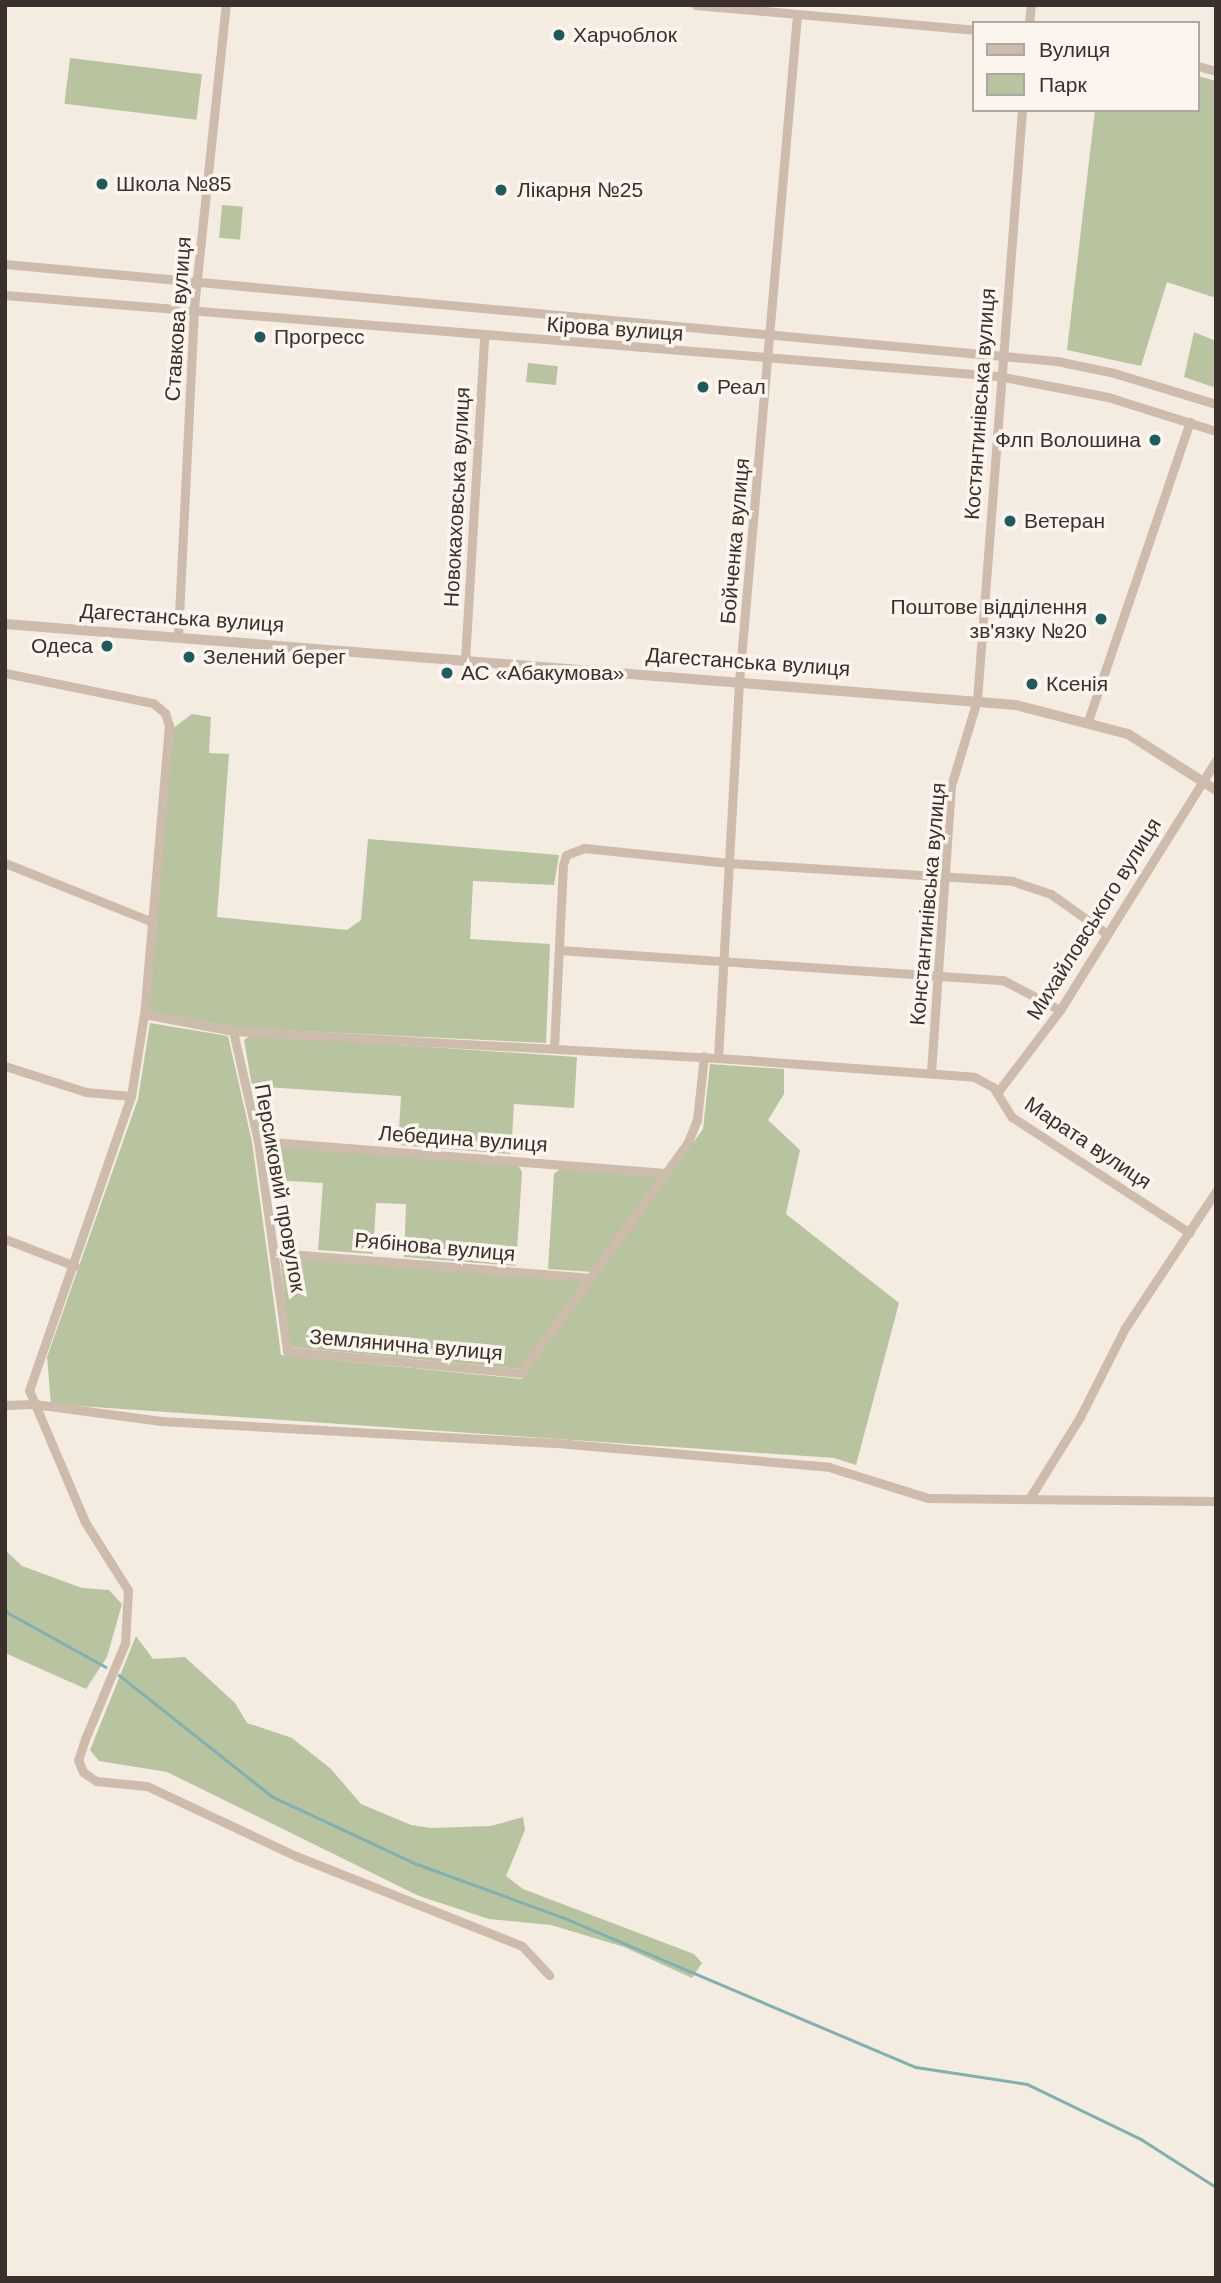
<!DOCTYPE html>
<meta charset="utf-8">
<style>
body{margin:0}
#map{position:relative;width:1221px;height:2283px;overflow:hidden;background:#f4ebe1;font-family:Arial,sans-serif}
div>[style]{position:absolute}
.green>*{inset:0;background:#b8c4a0;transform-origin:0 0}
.stream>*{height:2.5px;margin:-1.25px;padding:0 1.25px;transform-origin:1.25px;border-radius:1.25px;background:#7fb0b2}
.minor>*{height:9px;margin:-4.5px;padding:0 4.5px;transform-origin:4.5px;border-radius:4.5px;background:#cdbbac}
.tertiary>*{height:10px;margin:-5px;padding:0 5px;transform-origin:5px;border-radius:5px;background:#cdbbac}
.dots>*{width:19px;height:19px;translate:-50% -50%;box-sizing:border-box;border:4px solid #fbf5ee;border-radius:50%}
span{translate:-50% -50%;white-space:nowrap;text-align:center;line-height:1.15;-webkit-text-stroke:7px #fbf5ee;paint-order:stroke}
.poi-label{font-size:21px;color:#3b302b}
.left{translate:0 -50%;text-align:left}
.right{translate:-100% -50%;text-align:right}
.street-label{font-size:21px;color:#3b302b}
.frame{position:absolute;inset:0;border:7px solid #3b302b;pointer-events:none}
.legend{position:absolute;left:972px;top:21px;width:228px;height:91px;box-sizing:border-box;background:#fbf5ee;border:2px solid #aea6a0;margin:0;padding:9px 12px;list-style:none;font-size:21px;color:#3b302b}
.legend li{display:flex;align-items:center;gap:14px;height:35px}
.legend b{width:35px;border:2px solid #aea6a0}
</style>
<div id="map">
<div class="green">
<i style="left:70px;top:58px;width:133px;height:46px;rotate:7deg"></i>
<i style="clip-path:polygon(1198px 76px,1216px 81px,1216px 298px,1167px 282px,1141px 366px,1067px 350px,1095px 110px,1198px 110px)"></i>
<i style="left:222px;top:205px;width:21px;height:33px;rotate:5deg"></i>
<i style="clip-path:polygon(1194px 332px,1216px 341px,1216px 388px,1184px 377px)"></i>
<i style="left:528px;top:363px;width:30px;height:19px;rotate:6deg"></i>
<i style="clip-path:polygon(192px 714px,211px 717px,209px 753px,229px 754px,217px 917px,347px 930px,361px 920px,368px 839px,559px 855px,554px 885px,473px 881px,470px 939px,550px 944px,546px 1043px,238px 1028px,148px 1011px,172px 729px)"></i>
<i style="clip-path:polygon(150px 1023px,228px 1036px,252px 1142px,281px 1355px,522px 1379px,703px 1129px,710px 1064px,784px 1069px,784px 1094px,768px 1120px,800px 1150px,786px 1214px,899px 1303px,856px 1465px,834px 1458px,51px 1404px,47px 1357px,138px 1099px)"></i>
<i style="clip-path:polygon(251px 1035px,577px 1057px,574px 1108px,514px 1104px,511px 1154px,398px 1145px,401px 1096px,252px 1086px,244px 1040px)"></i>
<i style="clip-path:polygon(265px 1146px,518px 1165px,522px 1172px,516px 1266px,404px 1257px,406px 1204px,376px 1203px,373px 1254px,318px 1250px,323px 1183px,271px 1180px)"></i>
<i style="clip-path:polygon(560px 1169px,660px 1176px,593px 1272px,548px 1269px,554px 1174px)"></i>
<i style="clip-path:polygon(280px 1257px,586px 1281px,521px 1369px,290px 1347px)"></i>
<i style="clip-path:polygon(5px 1550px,22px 1566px,82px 1588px,109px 1590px,122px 1604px,107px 1657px,86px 1689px,5px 1653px)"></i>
<i style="clip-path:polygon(136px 1636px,153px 1659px,185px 1657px,235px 1703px,247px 1723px,292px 1738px,331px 1769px,361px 1804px,411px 1825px,431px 1828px,491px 1826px,523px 1817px,525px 1830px,506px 1876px,523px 1889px,694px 1954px,702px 1963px,692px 1978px,624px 1947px,551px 1925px,489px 1919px,419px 1896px,167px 1772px,99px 1761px,90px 1750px)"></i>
</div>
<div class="stream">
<i style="left:5px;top:1611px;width:115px;rotate:29deg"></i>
<i style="left:119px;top:1675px;width:196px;rotate:38.4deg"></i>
<i style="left:273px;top:1797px;width:159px;rotate:25deg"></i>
<i style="left:417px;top:1864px;width:154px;rotate:20.1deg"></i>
<i style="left:562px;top:1917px;width:384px;rotate:23deg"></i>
<i style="left:916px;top:2067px;width:112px;rotate:8.7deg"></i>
<i style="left:1027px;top:2084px;width:127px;rotate:25.8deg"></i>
<i style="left:1141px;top:2139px;width:89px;rotate:32.6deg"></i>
</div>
<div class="minor">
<i style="left:696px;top:5px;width:279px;rotate:5.1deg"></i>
<i style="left:1029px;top:23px;width:18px;rotate:-84deg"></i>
<i style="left:1198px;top:66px;width:19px;rotate:16deg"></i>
<i style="left:5px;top:264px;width:1056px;rotate:5.27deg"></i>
<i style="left:1057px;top:361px;width:58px;rotate:11.9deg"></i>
<i style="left:1114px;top:373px;width:107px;rotate:16.9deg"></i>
<i style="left:5px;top:295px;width:996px;rotate:4.66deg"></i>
<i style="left:998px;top:376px;width:112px;rotate:10.8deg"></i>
<i style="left:1108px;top:397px;width:113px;rotate:17.5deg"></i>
<i style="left:178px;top:636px;width:329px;rotate:-87.2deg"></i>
<i style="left:194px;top:307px;width:304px;rotate:-84deg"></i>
<i style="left:465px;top:660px;width:325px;rotate:-86.6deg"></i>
<i style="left:5px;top:673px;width:151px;rotate:11.5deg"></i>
<i style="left:153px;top:703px;width:16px;rotate:40deg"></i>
<i style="left:165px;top:713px;width:13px;rotate:72deg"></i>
<i style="left:169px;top:725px;width:290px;rotate:94.9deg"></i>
<i style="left:144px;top:1014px;width:83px;rotate:99deg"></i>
<i style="left:131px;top:1096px;width:311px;rotate:109.1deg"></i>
<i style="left:29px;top:1390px;width:143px;rotate:67deg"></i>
<i style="left:85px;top:1522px;width:80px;rotate:57.7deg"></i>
<i style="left:128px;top:1590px;width:53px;rotate:93.2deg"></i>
<i style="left:125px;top:1643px;width:104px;rotate:112.6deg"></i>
<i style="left:85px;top:1739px;width:22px;rotate:108deg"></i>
<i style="left:78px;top:1760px;width:13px;rotate:67deg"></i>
<i style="left:83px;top:1772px;width:16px;rotate:35deg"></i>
<i style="left:96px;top:1781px;width:51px;rotate:5.6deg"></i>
<i style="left:147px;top:1786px;width:165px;rotate:25.2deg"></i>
<i style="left:296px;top:1856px;width:243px;rotate:21.7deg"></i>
<i style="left:522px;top:1946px;width:40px;rotate:47deg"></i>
<i style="left:1088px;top:721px;width:316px;rotate:-71.2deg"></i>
<i style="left:5px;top:863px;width:156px;rotate:21.8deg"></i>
<i style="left:559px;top:950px;width:445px;rotate:3.9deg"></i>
<i style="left:1003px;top:980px;width:64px;rotate:27.8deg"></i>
<i style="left:144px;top:1014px;width:91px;rotate:10.8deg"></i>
<i style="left:233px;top:1031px;width:486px;rotate:3.2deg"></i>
<i style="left:718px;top:1058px;width:377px;rotate:-86.8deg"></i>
<i style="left:739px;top:682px;width:670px;rotate:-85.03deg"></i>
<i style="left:233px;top:1031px;width:113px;rotate:77.2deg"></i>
<i style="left:258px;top:1141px;width:212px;rotate:82.1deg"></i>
<i style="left:287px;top:1351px;width:235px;rotate:5.4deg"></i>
<i style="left:521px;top:1373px;width:285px;rotate:-54.1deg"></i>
<i style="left:688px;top:1142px;width:24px;rotate:-68deg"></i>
<i style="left:697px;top:1120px;width:64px;rotate:-83.8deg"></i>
<i style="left:554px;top:1048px;width:183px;rotate:-87.2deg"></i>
<i style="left:563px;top:865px;width:10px;rotate:-73deg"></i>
<i style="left:566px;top:855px;width:19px;rotate:-21deg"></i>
<i style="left:584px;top:848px;width:146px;rotate:5.9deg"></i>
<i style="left:729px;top:863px;width:284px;rotate:3.6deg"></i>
<i style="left:1012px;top:881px;width:41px;rotate:18.4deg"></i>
<i style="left:1051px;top:894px;width:69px;rotate:35.5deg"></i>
<i style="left:718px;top:1058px;width:257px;rotate:4.2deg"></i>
<i style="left:974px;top:1077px;width:21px;rotate:28deg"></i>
<i style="left:993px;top:1087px;width:36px;rotate:58deg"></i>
<i style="left:1012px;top:1117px;width:212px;rotate:33.1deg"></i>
<i style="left:5px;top:1066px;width:85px;rotate:17.8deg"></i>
<i style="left:86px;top:1092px;width:45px;rotate:5.1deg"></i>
<i style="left:931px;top:1072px;width:287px;rotate:-86deg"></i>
<i style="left:951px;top:786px;width:90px;rotate:-73.2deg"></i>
<i style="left:977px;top:700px;width:592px;rotate:-85.64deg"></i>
<i style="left:997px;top:1093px;width:104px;rotate:-52.8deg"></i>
<i style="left:1060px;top:1010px;width:295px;rotate:-58deg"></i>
<i style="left:258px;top:1141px;width:409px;rotate:4.5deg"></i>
<i style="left:5px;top:1239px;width:75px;rotate:21.1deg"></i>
<i style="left:276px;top:1253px;width:317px;rotate:4.5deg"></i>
<i style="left:5px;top:1405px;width:29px;rotate:-2deg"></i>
<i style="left:34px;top:1404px;width:128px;rotate:7.6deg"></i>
<i style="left:161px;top:1421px;width:408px;rotate:3.2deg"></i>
<i style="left:568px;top:1444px;width:262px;rotate:5deg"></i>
<i style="left:829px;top:1467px;width:104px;rotate:17.4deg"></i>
<i style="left:928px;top:1498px;width:288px;rotate:0.6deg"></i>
<i style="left:1029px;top:1499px;width:97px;rotate:-58.1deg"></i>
<i style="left:1080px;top:1417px;width:100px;rotate:-63.2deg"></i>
<i style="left:1125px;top:1328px;width:164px;rotate:-56.4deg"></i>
</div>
<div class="tertiary">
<i style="left:5px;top:624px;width:1014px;rotate:4.58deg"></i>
<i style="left:1016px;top:705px;width:116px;rotate:14.5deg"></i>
<i style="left:1128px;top:734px;width:104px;rotate:32.5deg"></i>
</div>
<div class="dots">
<i style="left:559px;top:35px;background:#1f5a5e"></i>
<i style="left:102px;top:184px;background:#1f5a5e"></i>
<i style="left:501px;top:190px;background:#1f5a5e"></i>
<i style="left:260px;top:337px;background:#1f5a5e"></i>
<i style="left:703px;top:387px;background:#1f5a5e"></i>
<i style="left:1155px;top:440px;background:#1f5a5e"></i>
<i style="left:1010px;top:521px;background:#1f5a5e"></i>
<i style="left:1101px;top:619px;background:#1f5a5e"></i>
<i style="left:107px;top:646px;background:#1f5a5e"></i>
<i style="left:189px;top:657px;background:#1f5a5e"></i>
<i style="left:447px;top:673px;background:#1f5a5e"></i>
<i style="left:1032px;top:684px;background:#1f5a5e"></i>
</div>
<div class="poi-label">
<span class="left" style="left:573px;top:35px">Харчоблок</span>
<span class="left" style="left:116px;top:184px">Школа №85</span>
<span class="left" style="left:517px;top:190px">Лікарня №25</span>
<span class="left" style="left:274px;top:337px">Прогресс</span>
<span class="left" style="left:717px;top:387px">Реал</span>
<span class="right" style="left:1141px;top:440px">Флп Волошина</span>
<span class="left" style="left:1024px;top:521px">Ветеран</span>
<span class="right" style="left:1087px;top:619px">Поштове відділення<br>зв'язку №20</span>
<span class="right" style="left:93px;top:646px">Одеса</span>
<span class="left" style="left:203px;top:657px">Зелений берег</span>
<span class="left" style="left:461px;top:673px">АС «Абакумова»</span>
<span class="left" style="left:1046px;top:684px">Ксенія</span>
</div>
<div class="street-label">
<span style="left:178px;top:319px;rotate:-86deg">Ставкова вулиця</span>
<span style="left:615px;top:329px;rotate:4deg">Кірова вулиця</span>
<span style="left:980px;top:404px;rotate:-86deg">Костянтинівська вулиця</span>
<span style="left:457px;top:497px;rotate:-87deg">Новокаховська вулиця</span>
<span style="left:735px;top:541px;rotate:-85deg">Бойченка вулиця</span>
<span style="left:182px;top:618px;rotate:4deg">Дагестанська вулиця</span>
<span style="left:748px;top:662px;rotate:4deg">Дагестанська вулиця</span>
<span style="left:928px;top:904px;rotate:-85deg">Константинівська вулиця</span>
<span style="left:1094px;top:919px;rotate:-58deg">Михайловського вулиця</span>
<span style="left:463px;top:1139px;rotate:4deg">Лебедина вулиця</span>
<span style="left:1088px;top:1143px;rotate:34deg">Марата вулиця</span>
<span style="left:280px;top:1188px;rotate:80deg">Персиковий провулок</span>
<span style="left:435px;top:1247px;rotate:5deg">Рябінова вулиця</span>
<span style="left:406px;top:1345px;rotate:5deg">Землянична вулиця</span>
</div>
<div class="frame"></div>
<ul class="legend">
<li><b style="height:9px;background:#cdbbac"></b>Вулиця</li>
<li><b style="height:19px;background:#b8c4a0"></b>Парк</li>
</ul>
</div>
